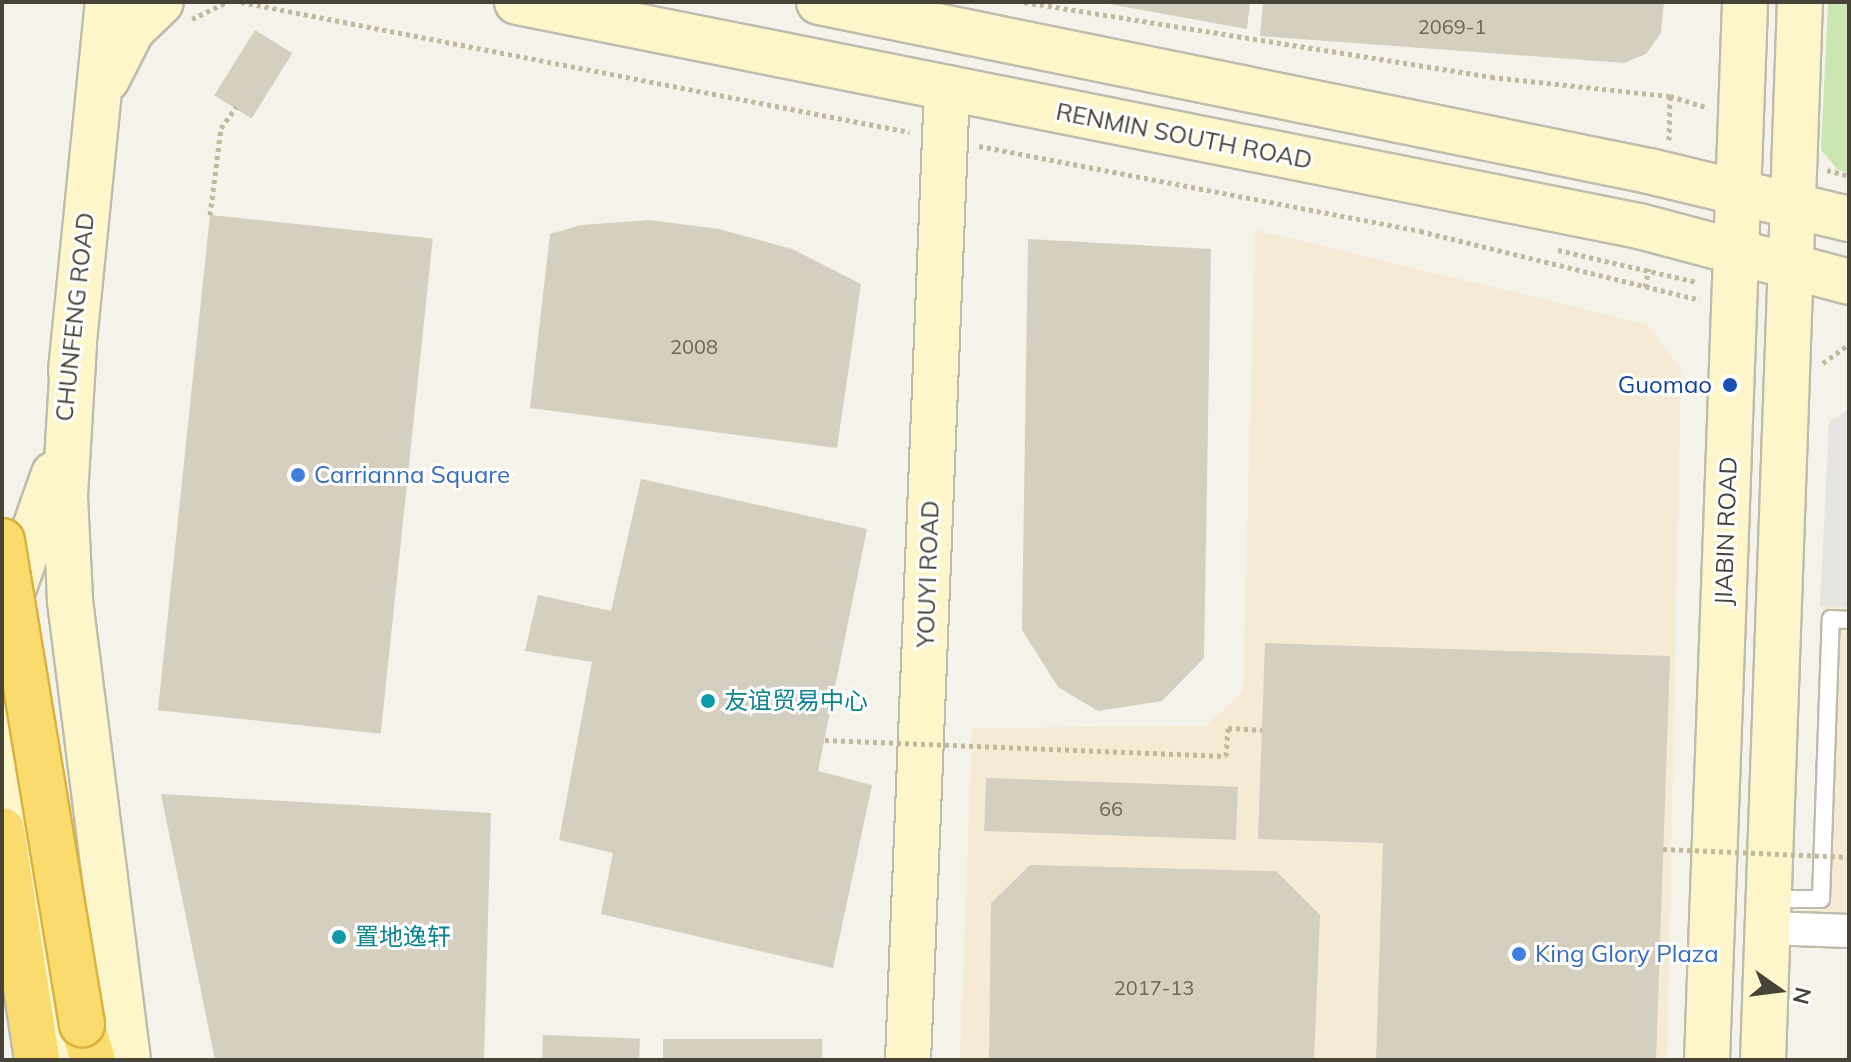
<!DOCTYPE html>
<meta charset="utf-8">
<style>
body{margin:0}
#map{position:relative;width:1851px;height:1062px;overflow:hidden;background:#f4f2e9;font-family:Mulish,"Noto Sans SC",sans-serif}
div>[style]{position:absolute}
.commercial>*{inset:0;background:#f5ebd5}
.green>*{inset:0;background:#cae7b3}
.parking>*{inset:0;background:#e5e4e0}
.building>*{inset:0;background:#d5cfbf;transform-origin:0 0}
.path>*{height:5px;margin-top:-2.5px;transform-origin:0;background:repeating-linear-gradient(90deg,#c1b89d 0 4px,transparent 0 8px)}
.roads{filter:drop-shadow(2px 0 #bfbbac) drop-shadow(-2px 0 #bfbbac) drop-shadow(0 2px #bfbbac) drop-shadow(0 -2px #bfbbac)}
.lane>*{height:16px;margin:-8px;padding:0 8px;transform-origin:8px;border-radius:8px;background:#fff}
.street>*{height:32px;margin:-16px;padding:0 16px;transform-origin:16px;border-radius:16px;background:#fff}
.secondary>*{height:44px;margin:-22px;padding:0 22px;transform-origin:22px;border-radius:22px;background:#fdf6ca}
.highway>*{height:44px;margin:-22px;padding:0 22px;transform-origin:22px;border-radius:22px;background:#fadb6e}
.path-bridge>*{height:5px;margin-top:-2.5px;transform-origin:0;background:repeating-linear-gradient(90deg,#c1b89d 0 4px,transparent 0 8px)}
.bridges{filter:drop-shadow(2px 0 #d9b13e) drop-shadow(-2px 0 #d9b13e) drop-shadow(0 2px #d9b13e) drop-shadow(0 -2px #d9b13e)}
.highway-bridge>*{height:44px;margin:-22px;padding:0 22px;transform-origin:22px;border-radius:22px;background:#fadb6e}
.dots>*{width:22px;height:22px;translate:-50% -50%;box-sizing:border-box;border:4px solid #fff;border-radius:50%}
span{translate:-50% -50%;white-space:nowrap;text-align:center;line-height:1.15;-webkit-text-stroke:6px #fff;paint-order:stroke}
.number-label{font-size:20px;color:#6a6659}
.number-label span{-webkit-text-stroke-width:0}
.street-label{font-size:24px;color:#474337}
.transit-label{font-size:24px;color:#164399}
.right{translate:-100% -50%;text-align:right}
.shop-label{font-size:24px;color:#366cbe}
.left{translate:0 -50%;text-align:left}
.culture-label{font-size:24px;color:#0d838f}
.frame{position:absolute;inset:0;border:4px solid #474337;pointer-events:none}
.north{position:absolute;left:1739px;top:950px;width:80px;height:80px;-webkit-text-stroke:6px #fff;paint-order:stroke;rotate:104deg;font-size:22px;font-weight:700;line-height:32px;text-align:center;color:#474337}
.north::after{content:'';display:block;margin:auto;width:28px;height:36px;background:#474337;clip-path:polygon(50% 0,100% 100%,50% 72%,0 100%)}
</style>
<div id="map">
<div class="commercial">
<i style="clip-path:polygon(1255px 230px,1647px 324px,1681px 369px,1667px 1060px,960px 1060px,972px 728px,1205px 726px,1243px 692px)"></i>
<i style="clip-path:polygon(1849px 409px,1849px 922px,1811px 920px,1829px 422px)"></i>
</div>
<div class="green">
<i style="clip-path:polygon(1828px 2px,1849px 2px,1849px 173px,1838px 170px,1821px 150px)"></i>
</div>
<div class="parking">
<i style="clip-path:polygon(1849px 409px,1849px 607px,1820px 606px,1829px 422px)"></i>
</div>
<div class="building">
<i style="clip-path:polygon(1250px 2px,1247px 29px,1109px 4px,1109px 2px)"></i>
<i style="clip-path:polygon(1263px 2px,1664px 2px,1661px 33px,1646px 54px,1624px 63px,1260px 36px)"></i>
<i style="left:255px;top:30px;width:44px;height:77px;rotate:32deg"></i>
<i style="left:210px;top:215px;width:224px;height:498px;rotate:6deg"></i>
<i style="clip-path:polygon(649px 220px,719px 229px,792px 249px,861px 284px,837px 448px,530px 408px,550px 234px,581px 225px)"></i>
<i style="clip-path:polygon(1028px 239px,1211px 249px,1204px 658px,1162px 701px,1098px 711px,1058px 687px,1022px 630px)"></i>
<i style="clip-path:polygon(641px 479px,867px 529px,818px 771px,872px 785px,833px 968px,601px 914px,613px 853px,559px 840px,592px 662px,525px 651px,538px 595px,611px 611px)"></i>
<i style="clip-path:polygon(1265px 643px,1670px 656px,1656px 1060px,1376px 1060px,1383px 843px,1258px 839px)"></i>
<i style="left:986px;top:778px;width:252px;height:53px;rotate:2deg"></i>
<i style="clip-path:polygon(161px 794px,491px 813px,484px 1060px,215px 1060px)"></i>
<i style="clip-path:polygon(1030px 865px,1276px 871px,1320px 915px,1314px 1060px,989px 1060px,991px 903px)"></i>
<i style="left:543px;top:1035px;width:97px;height:25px;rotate:2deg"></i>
<i style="left:663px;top:1039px;width:159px;height:21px"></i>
</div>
<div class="path">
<i style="left:241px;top:2px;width:681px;rotate:11.01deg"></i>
<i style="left:1024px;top:2px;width:473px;rotate:9.1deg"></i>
<i style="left:1491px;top:77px;width:180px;rotate:6.1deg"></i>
<i style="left:1670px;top:96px;width:37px;rotate:17deg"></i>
<i style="left:192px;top:19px;width:39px;rotate:-26deg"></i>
<i style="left:1669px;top:140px;width:44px;rotate:-88.7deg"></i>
<i style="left:979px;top:146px;width:449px;rotate:10.9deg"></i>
<i style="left:1420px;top:231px;width:288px;rotate:13.8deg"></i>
<i style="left:1827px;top:170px;width:23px;rotate:15deg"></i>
<i style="left:210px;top:215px;width:88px;rotate:-82.8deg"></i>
<i style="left:221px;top:128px;width:26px;rotate:-54deg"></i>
<i style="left:1558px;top:250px;width:143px;rotate:13deg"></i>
<i style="left:1645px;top:287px;width:19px;rotate:-78deg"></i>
<i style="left:1823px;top:363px;width:32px;rotate:-36deg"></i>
</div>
<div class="roads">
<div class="lane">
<i style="left:1771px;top:899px;width:50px"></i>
<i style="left:1821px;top:899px;width:280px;rotate:-88deg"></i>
<i style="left:1831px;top:619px;width:18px;rotate:3deg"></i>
</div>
<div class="street">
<i style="left:1768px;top:928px;width:81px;rotate:2.1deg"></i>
</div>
<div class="secondary">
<i style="left:517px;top:2px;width:1144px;rotate:11.29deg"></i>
<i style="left:1639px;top:226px;width:217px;rotate:14.9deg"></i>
<i style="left:819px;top:2px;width:847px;rotate:11.51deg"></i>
<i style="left:1649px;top:171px;width:206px;rotate:13.5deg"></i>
<i style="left:107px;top:79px;width:55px;rotate:-63deg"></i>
<i style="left:132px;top:30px;width:40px;rotate:-44deg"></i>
<i style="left:74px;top:344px;width:153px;rotate:93.4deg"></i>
<i style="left:65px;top:497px;width:104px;rotate:87.2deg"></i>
<i style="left:70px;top:601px;width:463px;rotate:82.8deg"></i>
<i style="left:71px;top:371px;width:371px;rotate:-84.3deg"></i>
<i style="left:5px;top:613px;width:147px;rotate:-70.6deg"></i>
<i style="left:2px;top:684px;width:381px;rotate:80.6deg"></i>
<i style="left:908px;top:1060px;width:973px;rotate:-87.7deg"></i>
<i style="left:1707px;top:1060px;width:1059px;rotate:-87.94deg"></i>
<i style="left:1763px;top:1060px;width:1059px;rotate:-88deg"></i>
</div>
<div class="highway">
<i style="left:2px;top:830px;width:233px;rotate:81.3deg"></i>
<i style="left:82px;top:1024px;width:38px;rotate:73deg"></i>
</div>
</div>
<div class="path-bridge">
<i style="left:825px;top:740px;width:401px;rotate:2.3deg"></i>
<i style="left:1226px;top:756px;width:28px;rotate:-86deg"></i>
<i style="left:1228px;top:728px;width:34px;rotate:3deg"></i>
<i style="left:1663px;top:849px;width:186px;rotate:2.5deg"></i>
</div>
<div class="bridges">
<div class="highway-bridge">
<i style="left:2px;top:541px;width:490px;rotate:80.6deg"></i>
</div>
</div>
<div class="dots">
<i style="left:1730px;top:385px;background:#1a4fb4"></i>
<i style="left:298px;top:475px;background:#3f7fe0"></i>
<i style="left:708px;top:701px;background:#0f9aa8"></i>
<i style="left:339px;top:937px;background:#0f9aa8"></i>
<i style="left:1519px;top:954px;background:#3f7fe0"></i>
</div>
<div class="number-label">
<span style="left:1452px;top:26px">2069-1</span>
<span style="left:694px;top:346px">2008</span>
<span style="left:1111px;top:808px">66</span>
<span style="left:1154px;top:987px">2017-13</span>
</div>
<div class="street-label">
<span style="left:1184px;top:136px;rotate:11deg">RENMIN SOUTH ROAD</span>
<span style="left:75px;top:317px;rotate:-84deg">CHUNFENG ROAD</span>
<span style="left:1726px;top:531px;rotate:-88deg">JIABIN ROAD</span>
<span style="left:928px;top:574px;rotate:-88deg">YOUYI ROAD</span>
</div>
<div class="transit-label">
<span class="right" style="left:1712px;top:385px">Guomao</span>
</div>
<div class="shop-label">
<span class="left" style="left:314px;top:475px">Carrianna Square</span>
<span class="left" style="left:1535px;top:954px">King Glory Plaza</span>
</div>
<div class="culture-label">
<span class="left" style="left:724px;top:701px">友谊贸易中心</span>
<span class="left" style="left:355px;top:937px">置地逸轩</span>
</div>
<div class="frame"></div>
<div class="north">N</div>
</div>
